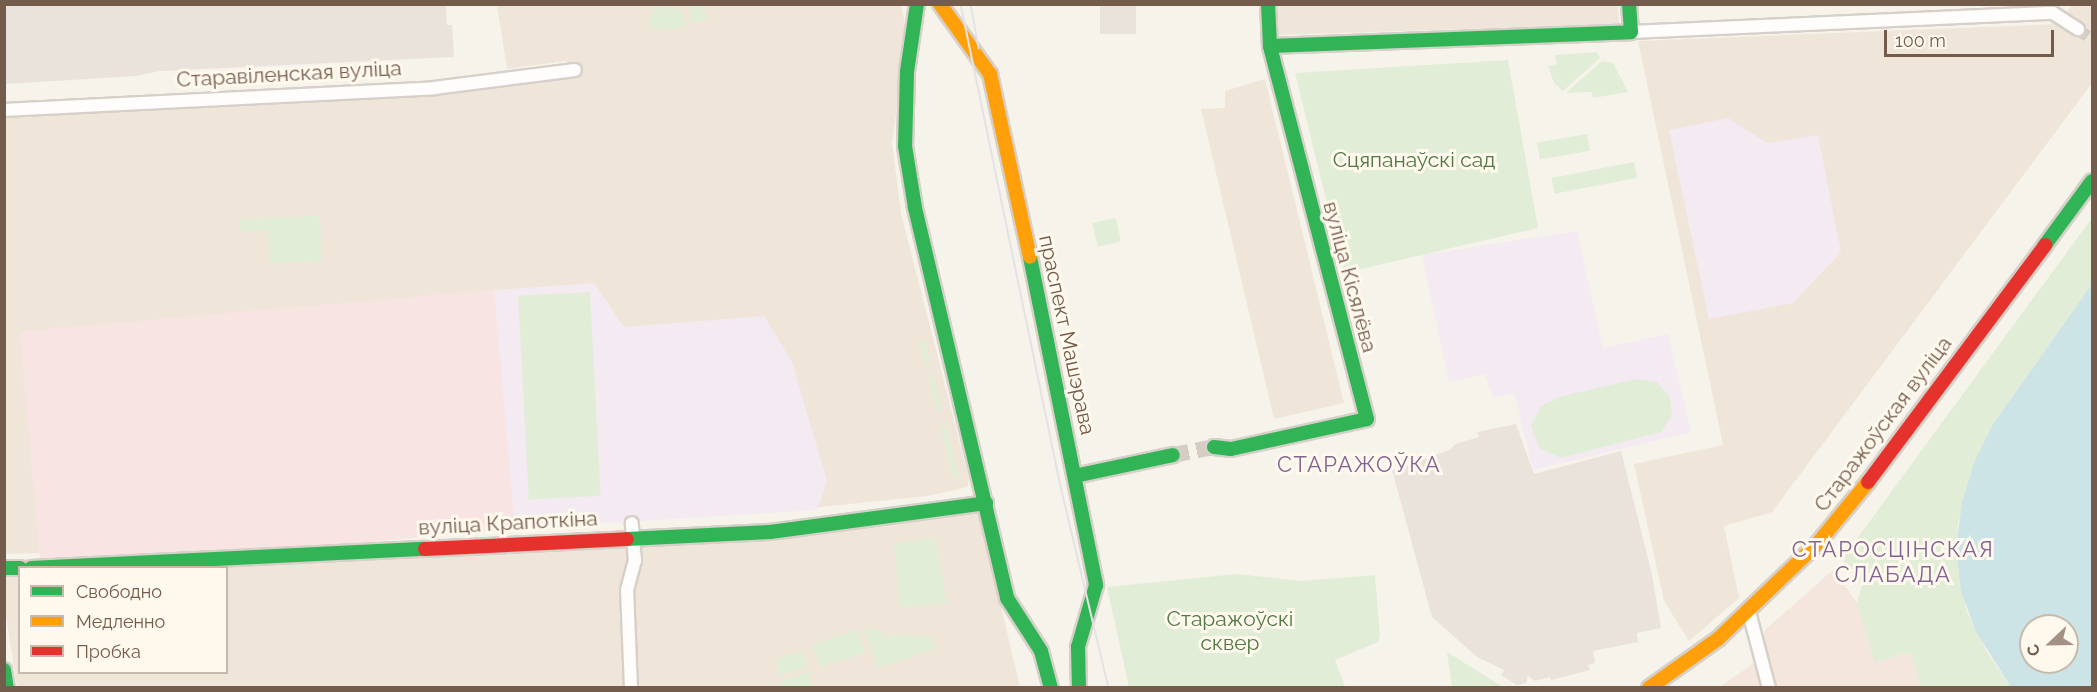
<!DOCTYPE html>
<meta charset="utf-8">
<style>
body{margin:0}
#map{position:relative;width:2097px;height:692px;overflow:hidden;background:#f6f3eb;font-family:Raleway,sans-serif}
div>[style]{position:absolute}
.residential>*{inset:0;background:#efe6d9}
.commercial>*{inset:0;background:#f4e6dc}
.industrial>*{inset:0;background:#e9e3dc;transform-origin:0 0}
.education>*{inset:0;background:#f3eaf2}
.medical>*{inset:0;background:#f8e5e3;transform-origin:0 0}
.green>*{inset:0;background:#e2edd7;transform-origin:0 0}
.water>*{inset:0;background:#cde4e6}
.street-tunnel>*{height:12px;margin-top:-6px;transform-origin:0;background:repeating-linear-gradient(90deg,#d6cdc3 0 12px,transparent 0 18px)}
.secondary-tunnel>*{height:16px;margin-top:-8px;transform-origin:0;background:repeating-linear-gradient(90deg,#d6cdc3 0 16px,transparent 0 24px)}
.roads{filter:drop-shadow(2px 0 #d6d0c9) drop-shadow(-2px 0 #d6d0c9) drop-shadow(0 2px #d6d0c9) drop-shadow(0 -2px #d6d0c9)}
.street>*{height:12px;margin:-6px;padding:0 6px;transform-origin:6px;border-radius:6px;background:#fefdfc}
.fast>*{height:14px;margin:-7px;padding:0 7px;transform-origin:7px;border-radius:7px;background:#30b455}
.slow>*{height:14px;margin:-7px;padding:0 7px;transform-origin:7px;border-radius:7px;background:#ff9f0a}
.jam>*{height:14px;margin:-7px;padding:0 7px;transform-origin:7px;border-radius:7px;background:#e5322d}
.tram>*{height:1.5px;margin:-0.75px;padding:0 0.75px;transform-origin:0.75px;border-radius:0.75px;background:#e5e2e5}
span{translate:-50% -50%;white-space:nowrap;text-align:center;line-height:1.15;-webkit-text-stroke:6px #fef8ed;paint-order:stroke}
.street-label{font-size:21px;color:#745c4c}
.park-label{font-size:21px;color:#527845}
.neighbourhood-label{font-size:22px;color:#836490;letter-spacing:1.5px}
.frame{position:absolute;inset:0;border:6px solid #745c4c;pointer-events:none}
.legend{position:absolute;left:18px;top:566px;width:210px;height:108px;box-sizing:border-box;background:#fef8ed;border:2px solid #c7baad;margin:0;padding:8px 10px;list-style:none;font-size:18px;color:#745c4c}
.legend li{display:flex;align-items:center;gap:12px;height:30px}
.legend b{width:30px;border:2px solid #c7baad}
.north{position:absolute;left:2019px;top:614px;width:60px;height:60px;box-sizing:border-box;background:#fef8ed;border:2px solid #c7baad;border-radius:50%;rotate:248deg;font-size:16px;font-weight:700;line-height:24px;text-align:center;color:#745c4c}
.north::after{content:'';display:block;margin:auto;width:21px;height:27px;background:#a29184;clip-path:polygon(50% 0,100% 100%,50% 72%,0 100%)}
.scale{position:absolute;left:1884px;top:30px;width:170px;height:27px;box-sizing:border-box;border:3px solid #745c4c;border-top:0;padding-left:8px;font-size:18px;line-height:21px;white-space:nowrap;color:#745c4c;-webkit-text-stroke:4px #fef8ed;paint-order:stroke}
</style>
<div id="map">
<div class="residential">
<i style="clip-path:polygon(497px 5px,901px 5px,907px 34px,892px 143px,901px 213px,969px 479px,968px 487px,928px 496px,763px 513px,510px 525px,160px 550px,5px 554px,5px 116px,437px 90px,571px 78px,571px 65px,565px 61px,507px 69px)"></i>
<i style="clip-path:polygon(1277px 5px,1618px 5px,1619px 24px,1278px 35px)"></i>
<i style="clip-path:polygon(2072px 5px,2092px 5px,2092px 83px,1772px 512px,1724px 526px,1739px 598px,1689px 641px,1664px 601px,1634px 464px,1723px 445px,1638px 41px,2059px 24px)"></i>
<i style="clip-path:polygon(1265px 79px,1344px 403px,1274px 419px,1201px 109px,1225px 108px,1225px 91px)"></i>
<i style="clip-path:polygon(978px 509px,1020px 687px,17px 687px,5px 610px,4px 574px,19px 573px,20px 672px,226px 672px,226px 568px,128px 567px,765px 533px)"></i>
</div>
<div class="commercial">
<i style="clip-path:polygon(1834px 569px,1857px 603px,1874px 663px,1910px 652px,1921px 687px,1777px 687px,1763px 641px,1765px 630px)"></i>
<i style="clip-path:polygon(1761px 659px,1768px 687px,1718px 688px,1750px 666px)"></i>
</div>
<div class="industrial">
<i style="clip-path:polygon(446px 4px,447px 25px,452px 25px,454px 57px,160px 71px,136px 76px,5px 84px,5px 5px)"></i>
<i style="left:1100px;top:5px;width:36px;height:29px"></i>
<i style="clip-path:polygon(1516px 424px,1534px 474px,1621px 451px,1652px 574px,1661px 628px,1637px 633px,1638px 642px,1593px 651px,1595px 663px,1588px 665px,1590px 670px,1551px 680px,1550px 677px,1535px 681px,1528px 676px,1526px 683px,1517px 685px,1501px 675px,1504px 670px,1477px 657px,1432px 617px,1392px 470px,1450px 450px,1455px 444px,1479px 437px,1477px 432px)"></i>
</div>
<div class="education">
<i style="clip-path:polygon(1728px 118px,1767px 143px,1818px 135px,1841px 252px,1793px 303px,1709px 319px,1669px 130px)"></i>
<i style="clip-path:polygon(1577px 231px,1603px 348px,1668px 334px,1691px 432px,1533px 470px,1514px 393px,1493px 398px,1485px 374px,1449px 382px,1422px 255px)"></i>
<i style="clip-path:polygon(594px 283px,624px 327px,764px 316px,792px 362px,827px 481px,817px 510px,514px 529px,494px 290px)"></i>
</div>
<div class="medical">
<i style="left:494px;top:290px;width:240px;height:476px;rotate:85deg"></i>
</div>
<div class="green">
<i style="clip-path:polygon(663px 5px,682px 10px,686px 25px,677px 29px,648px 28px,653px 9px)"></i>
<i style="clip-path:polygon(688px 5px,704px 5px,707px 20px,691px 23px)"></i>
<i style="clip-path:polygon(1597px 52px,1600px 58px,1563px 91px,1554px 83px,1548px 66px,1557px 64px,1555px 55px)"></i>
<i style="clip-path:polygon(1508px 60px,1538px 228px,1344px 273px,1295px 73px)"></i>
<i style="clip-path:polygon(1602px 61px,1613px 63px,1628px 92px,1593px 98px,1591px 92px,1566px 93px)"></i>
<i style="left:1587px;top:134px;width:17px;height:51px;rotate:80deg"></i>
<i style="left:1634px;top:162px;width:16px;height:84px;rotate:79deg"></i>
<i style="clip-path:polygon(320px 216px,322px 261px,270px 264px,267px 231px,240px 231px,240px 219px)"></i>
<i style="left:1116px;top:218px;width:24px;height:24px;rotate:78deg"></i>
<i style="clip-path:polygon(2092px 218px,2092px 284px,1993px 424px,1975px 460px,1958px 524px,1958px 569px,1967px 612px,1987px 652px,2011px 687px,1921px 687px,1910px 652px,1874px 663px,1857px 603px,1862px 585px,1842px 559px)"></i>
<i style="left:590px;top:292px;width:204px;height:72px;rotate:87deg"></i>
<i style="clip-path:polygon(925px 341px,931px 365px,926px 367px,919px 342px)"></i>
<i style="clip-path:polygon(933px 375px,942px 410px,937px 411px,929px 376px)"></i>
<i style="clip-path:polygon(1636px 379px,1657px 382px,1670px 397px,1672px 416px,1661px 432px,1561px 458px,1539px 448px,1531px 426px,1541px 406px,1559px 397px)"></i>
<i style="left:946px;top:425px;width:53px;height:6px;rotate:76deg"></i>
<i style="clip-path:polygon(935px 538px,947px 603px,900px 608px,894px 544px)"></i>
<i style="clip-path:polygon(1237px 574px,1300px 581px,1375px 575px,1380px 636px,1378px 642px,1335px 660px,1345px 687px,1129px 687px,1107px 587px)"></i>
<i style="clip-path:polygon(880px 629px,885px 638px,894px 634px,933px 638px,938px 648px,878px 668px,864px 630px)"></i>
<i style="left:858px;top:630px;width:24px;height:48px;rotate:73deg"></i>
<i style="left:802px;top:651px;width:17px;height:28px;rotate:73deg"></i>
<i style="clip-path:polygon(1447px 652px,1503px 687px,1452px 687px)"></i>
<i style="clip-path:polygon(809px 672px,813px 687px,782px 687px,780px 681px)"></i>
</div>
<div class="water">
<i style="clip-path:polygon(evenodd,2092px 284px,2092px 687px,2011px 687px,1976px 632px,1961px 591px,1956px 549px,1962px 502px,1975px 460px,1993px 424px,2092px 284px,2031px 626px,2067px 626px,2067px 662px,2031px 662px,2031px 626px)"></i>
</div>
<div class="street-tunnel">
<i style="left:2078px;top:29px;width:18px;rotate:38deg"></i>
</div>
<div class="secondary-tunnel">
<i style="left:1173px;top:455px;width:42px;rotate:-11deg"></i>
</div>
<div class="roads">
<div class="street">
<i style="left:1631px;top:32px;width:422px;rotate:-2.6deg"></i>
<i style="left:2053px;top:13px;width:30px;rotate:33deg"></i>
<i style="left:4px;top:110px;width:431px;rotate:-2.9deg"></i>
<i style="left:434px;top:88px;width:142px;rotate:-7.3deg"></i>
<i style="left:1749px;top:612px;width:79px;rotate:75.3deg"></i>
<i style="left:631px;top:688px;width:98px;rotate:-92.3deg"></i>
<i style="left:627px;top:590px;width:30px;rotate:-75deg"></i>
<i style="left:635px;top:561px;width:38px;rotate:-95deg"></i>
</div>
<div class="fast">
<i style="left:917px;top:4px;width:69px;rotate:98.4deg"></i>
<i style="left:907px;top:72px;width:74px;rotate:91.5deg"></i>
<i style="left:905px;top:146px;width:63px;rotate:80.8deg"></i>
<i style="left:915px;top:208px;width:401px;rotate:76.7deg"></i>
<i style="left:1007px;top:598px;width:63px;rotate:57.3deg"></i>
<i style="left:1041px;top:651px;width:38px;rotate:75deg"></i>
<i style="left:1270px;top:46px;width:361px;rotate:-2.2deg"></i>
<i style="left:1631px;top:32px;width:28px;rotate:-94deg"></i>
<i style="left:2045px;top:245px;width:79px;rotate:-53.7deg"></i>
<i style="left:1030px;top:257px;width:335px;rotate:78.6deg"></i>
<i style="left:1096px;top:585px;width:65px;rotate:106.2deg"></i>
<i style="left:1078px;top:647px;width:41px;rotate:88.6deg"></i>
<i style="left:1214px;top:447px;width:17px;rotate:7deg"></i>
<i style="left:1231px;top:449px;width:139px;rotate:-12.4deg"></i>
<i style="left:1367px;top:419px;width:385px;rotate:-104.6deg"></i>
<i style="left:1270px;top:46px;width:42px;rotate:-92.7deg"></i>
<i style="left:1075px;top:476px;width:100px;rotate:-12.1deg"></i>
<i style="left:627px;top:539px;width:143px;rotate:-2.8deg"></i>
<i style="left:770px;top:532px;width:218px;rotate:-7.6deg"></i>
<i style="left:4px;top:568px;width:16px"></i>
<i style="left:31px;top:568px;width:394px;rotate:-2.8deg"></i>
<i style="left:4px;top:670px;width:18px;rotate:81deg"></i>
</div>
<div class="slow">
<i style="left:940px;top:4px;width:86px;rotate:54.5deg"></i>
<i style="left:990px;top:74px;width:187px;rotate:77.7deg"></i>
<i style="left:1649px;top:688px;width:85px;rotate:-35.4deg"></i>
<i style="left:1718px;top:639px;width:139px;rotate:-43.8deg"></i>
<i style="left:1818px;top:543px;width:79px;rotate:-50.7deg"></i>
</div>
<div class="jam">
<i style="left:1868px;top:482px;width:296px;rotate:-53.2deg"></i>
<i style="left:425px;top:549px;width:202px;rotate:-2.8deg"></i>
</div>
</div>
<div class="tram">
<i style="left:961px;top:4px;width:497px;rotate:78.3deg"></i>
<i style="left:1062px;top:491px;width:203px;rotate:76.6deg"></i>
<i style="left:971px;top:4px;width:45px;rotate:79.7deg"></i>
</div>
<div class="street-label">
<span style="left:289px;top:74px;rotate:-3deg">Старавіленская вуліца</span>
<span style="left:1350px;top:277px;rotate:75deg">вуліца Кісялёва</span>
<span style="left:1067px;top:335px;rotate:78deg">праспект Машэрава</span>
<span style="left:1883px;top:424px;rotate:-53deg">Старажоўская вуліца</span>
<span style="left:508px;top:523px;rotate:-3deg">вуліца Крапоткіна</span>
</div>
<div class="park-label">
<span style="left:1414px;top:160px">Сцяпанаўскі сад</span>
<span style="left:1230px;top:631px">Старажоўскі<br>сквер</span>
</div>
<div class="neighbourhood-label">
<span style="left:1359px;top:465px">СТАРАЖОЎКА</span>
<span style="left:1893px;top:562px">СТАРОСЦІНСКАЯ<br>СЛАБАДА</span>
</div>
<div class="frame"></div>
<ul class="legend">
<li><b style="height:8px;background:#30b455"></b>Свободно</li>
<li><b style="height:8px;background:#ff9f0a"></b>Медленно</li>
<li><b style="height:8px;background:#e5322d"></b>Пробка</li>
</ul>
<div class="north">С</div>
<div class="scale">100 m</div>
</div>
